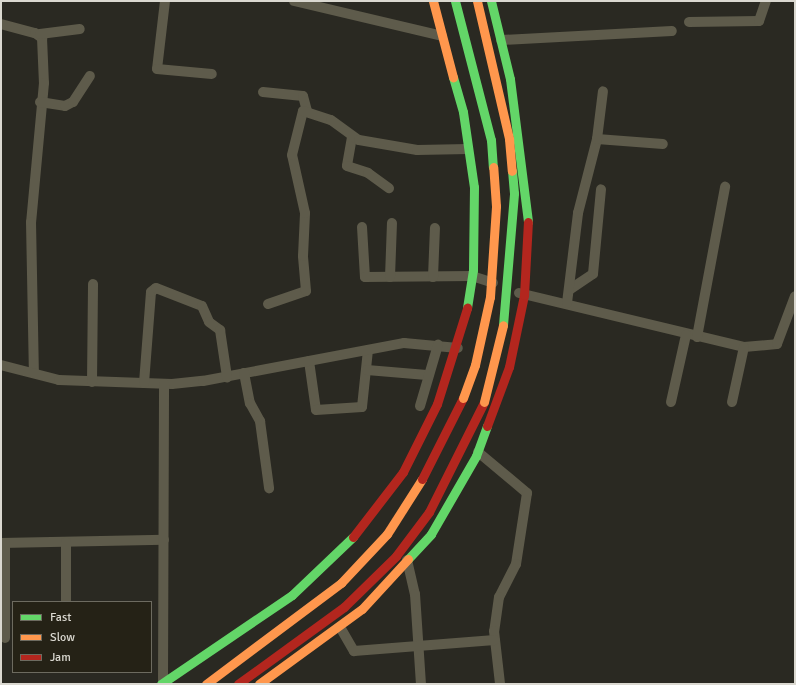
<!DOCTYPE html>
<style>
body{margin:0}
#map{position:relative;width:796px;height:685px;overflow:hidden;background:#2a2922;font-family:Signika,sans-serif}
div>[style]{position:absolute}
.street>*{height:10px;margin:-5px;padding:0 5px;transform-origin:5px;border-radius:5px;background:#5e5b4b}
.fast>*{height:9px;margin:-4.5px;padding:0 4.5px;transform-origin:4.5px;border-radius:4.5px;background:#63d668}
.slow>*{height:9px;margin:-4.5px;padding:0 4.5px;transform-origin:4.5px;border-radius:4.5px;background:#ff974d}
.jam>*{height:9px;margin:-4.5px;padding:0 4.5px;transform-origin:4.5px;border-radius:4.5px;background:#b3261e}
.fast-bridge>*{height:9px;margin:-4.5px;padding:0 4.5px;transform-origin:4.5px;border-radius:4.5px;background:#63d668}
.slow-bridge>*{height:9px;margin:-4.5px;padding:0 4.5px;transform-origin:4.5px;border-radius:4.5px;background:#ff974d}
span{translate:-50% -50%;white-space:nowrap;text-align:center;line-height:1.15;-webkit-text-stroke:3px #252216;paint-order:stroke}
.frame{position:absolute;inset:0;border:2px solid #dad8d0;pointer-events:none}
.legend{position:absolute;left:12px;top:601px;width:140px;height:72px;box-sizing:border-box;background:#252216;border:1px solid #6d6b60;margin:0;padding:5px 7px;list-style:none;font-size:12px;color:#dad8d0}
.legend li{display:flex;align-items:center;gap:8px;height:20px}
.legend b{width:20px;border:1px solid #6d6b60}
</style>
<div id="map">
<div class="street">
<i style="left:165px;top:1px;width:68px;rotate:96.7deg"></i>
<i style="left:157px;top:69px;width:55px;rotate:5.2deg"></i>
<i style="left:294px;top:1px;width:152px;rotate:13.3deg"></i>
<i style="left:689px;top:22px;width:70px;rotate:-0.8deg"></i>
<i style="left:759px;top:21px;width:21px;rotate:-71deg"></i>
<i style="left:1px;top:24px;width:35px;rotate:15deg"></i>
<i style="left:35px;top:33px;width:9px;rotate:36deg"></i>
<i style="left:42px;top:38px;width:45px;rotate:87.5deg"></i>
<i style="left:44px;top:83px;width:140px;rotate:95.3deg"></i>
<i style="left:31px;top:222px;width:151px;rotate:88.9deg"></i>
<i style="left:40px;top:34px;width:40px;rotate:-7.1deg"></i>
<i style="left:501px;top:40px;width:171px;rotate:-3deg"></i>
<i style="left:263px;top:92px;width:40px;rotate:5.7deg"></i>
<i style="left:303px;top:96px;width:16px;rotate:75deg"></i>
<i style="left:40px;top:102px;width:25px;rotate:9deg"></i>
<i style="left:65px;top:106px;width:9px;rotate:-27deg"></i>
<i style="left:73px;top:102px;width:31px;rotate:-57deg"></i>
<i style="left:352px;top:137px;width:29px;rotate:100deg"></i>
<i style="left:347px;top:166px;width:22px;rotate:18deg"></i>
<i style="left:368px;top:173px;width:26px;rotate:36deg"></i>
<i style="left:597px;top:139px;width:66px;rotate:4.3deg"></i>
<i style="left:362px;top:227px;width:50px;rotate:86.6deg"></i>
<i style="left:365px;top:277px;width:107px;rotate:-0.5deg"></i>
<i style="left:472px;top:276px;width:22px;rotate:18deg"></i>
<i style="left:390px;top:277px;width:54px;rotate:-87.9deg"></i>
<i style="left:433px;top:277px;width:49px;rotate:-87.7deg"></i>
<i style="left:569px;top:290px;width:29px;rotate:-34deg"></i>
<i style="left:593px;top:274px;width:85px;rotate:-84.6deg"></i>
<i style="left:519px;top:293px;width:231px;rotate:13.5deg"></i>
<i style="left:744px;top:347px;width:33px;rotate:-5deg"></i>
<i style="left:777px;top:344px;width:51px;rotate:-69.4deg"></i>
<i style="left:567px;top:303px;width:91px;rotate:-83deg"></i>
<i style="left:578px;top:213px;width:76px;rotate:-75.6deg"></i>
<i style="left:597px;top:139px;width:48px;rotate:-82.9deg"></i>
<i style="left:268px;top:304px;width:40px;rotate:-18.9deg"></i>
<i style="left:306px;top:291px;width:35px;rotate:-95deg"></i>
<i style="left:303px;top:256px;width:43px;rotate:-87.3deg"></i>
<i style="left:305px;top:213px;width:59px;rotate:-102.6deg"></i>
<i style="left:292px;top:155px;width:45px;rotate:-76deg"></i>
<i style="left:303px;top:111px;width:29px;rotate:18deg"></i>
<i style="left:331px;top:120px;width:34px;rotate:36deg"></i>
<i style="left:359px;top:140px;width:59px;rotate:9.8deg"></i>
<i style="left:417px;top:150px;width:51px;rotate:-1.1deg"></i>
<i style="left:697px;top:337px;width:153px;rotate:-79.4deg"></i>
<i style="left:309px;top:361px;width:49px;rotate:81.9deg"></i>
<i style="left:316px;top:410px;width:46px;rotate:-3.7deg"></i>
<i style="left:362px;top:407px;width:57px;rotate:-84deg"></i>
<i style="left:1px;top:365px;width:60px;rotate:14.5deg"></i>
<i style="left:59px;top:380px;width:113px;rotate:2deg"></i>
<i style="left:172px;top:384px;width:31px;rotate:-6deg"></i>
<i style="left:203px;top:381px;width:205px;rotate:-10.7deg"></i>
<i style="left:404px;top:343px;width:54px;rotate:5.3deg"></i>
<i style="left:367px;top:370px;width:60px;rotate:4.8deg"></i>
<i style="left:244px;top:373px;width:31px;rotate:79deg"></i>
<i style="left:250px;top:403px;width:21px;rotate:61deg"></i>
<i style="left:260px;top:421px;width:68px;rotate:82.3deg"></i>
<i style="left:92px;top:382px;width:98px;rotate:-89.4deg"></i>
<i style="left:144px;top:383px;width:91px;rotate:-85.6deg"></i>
<i style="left:151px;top:292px;width:6px;rotate:-39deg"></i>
<i style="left:156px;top:288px;width:49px;rotate:21.4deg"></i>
<i style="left:202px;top:306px;width:17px;rotate:66deg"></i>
<i style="left:209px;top:322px;width:14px;rotate:36deg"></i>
<i style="left:220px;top:330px;width:48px;rotate:81.5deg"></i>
<i style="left:671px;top:402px;width:69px;rotate:-77.4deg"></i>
<i style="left:732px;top:402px;width:56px;rotate:-77.7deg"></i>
<i style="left:420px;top:406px;width:64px;rotate:-73.6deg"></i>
<i style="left:478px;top:452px;width:64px;rotate:39.9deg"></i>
<i style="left:527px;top:493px;width:72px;rotate:98.8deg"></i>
<i style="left:516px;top:564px;width:37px;rotate:117deg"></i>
<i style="left:499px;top:597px;width:34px;rotate:98deg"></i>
<i style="left:494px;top:631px;width:53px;rotate:83.5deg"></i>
<i style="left:1px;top:543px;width:163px;rotate:-1.1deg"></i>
<i style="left:407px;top:560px;width:35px;rotate:77deg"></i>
<i style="left:415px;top:594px;width:90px;rotate:86.2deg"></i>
<i style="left:66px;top:602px;width:60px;rotate:-90deg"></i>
<i style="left:340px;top:627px;width:28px;rotate:60deg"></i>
<i style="left:354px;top:651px;width:141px;rotate:-4.5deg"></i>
<i style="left:5px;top:638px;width:95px;rotate:-90deg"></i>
<i style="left:163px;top:683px;width:299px;rotate:-89.8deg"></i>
</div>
<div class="fast">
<i style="left:491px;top:1px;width:80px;rotate:76.3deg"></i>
<i style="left:510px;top:79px;width:144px;rotate:82.8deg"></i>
<i style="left:453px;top:77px;width:36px;rotate:74deg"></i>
<i style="left:463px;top:112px;width:76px;rotate:81.7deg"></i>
<i style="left:474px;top:187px;width:83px;rotate:90.7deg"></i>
<i style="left:473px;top:270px;width:38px;rotate:99deg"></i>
<i style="left:408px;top:559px;width:34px;rotate:-47deg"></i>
<i style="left:431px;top:534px;width:90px;rotate:-60deg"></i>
<i style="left:476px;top:456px;width:32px;rotate:-70deg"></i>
<i style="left:161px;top:684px;width:158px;rotate:-34.2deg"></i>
<i style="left:292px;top:595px;width:84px;rotate:-43.6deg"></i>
</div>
<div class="slow">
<i style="left:433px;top:1px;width:79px;rotate:75.3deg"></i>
<i style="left:206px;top:684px;width:169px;rotate:-36.8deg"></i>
<i style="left:341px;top:583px;width:67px;rotate:-46.8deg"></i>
<i style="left:387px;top:534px;width:65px;rotate:-57.5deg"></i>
<i style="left:259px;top:684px;width:127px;rotate:-36.1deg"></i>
<i style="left:362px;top:609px;width:68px;rotate:-47.4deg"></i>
</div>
<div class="jam">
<i style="left:487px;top:426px;width:63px;rotate:-69.6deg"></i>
<i style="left:509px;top:367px;width:74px;rotate:-78.2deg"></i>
<i style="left:524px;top:295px;width:73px;rotate:-86.9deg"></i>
<i style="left:422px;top:479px;width:91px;rotate:-63.2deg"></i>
<i style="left:353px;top:537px;width:82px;rotate:-52.4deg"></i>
<i style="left:403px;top:472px;width:76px;rotate:-63.4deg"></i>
<i style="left:437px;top:404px;width:101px;rotate:-72.6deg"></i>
<i style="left:238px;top:684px;width:131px;rotate:-36deg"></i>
<i style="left:344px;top:607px;width:73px;rotate:-44.4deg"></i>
<i style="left:396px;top:556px;width:55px;rotate:-53.1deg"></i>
<i style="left:429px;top:512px;width:123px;rotate:-63.4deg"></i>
</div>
<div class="fast-bridge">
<i style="left:455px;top:1px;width:144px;rotate:75.5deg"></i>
<i style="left:491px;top:140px;width:27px;rotate:86deg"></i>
<i style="left:503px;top:325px;width:132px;rotate:-85.2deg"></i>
<i style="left:514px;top:193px;width:22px;rotate:-95deg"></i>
</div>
<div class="slow-bridge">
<i style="left:477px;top:1px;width:142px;rotate:76.9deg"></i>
<i style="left:509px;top:139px;width:32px;rotate:85deg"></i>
<i style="left:463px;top:398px;width:35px;rotate:-70deg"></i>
<i style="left:475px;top:365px;width:70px;rotate:-77.6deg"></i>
<i style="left:490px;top:297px;width:91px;rotate:-86.2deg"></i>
<i style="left:496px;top:206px;width:39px;rotate:-94deg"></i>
<i style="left:484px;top:402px;width:79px;rotate:-76.1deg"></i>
</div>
<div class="frame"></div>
<ul class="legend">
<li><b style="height:5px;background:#63d668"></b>Fast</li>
<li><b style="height:5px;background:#ff974d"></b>Slow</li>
<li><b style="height:5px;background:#b3261e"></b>Jam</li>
</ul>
</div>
